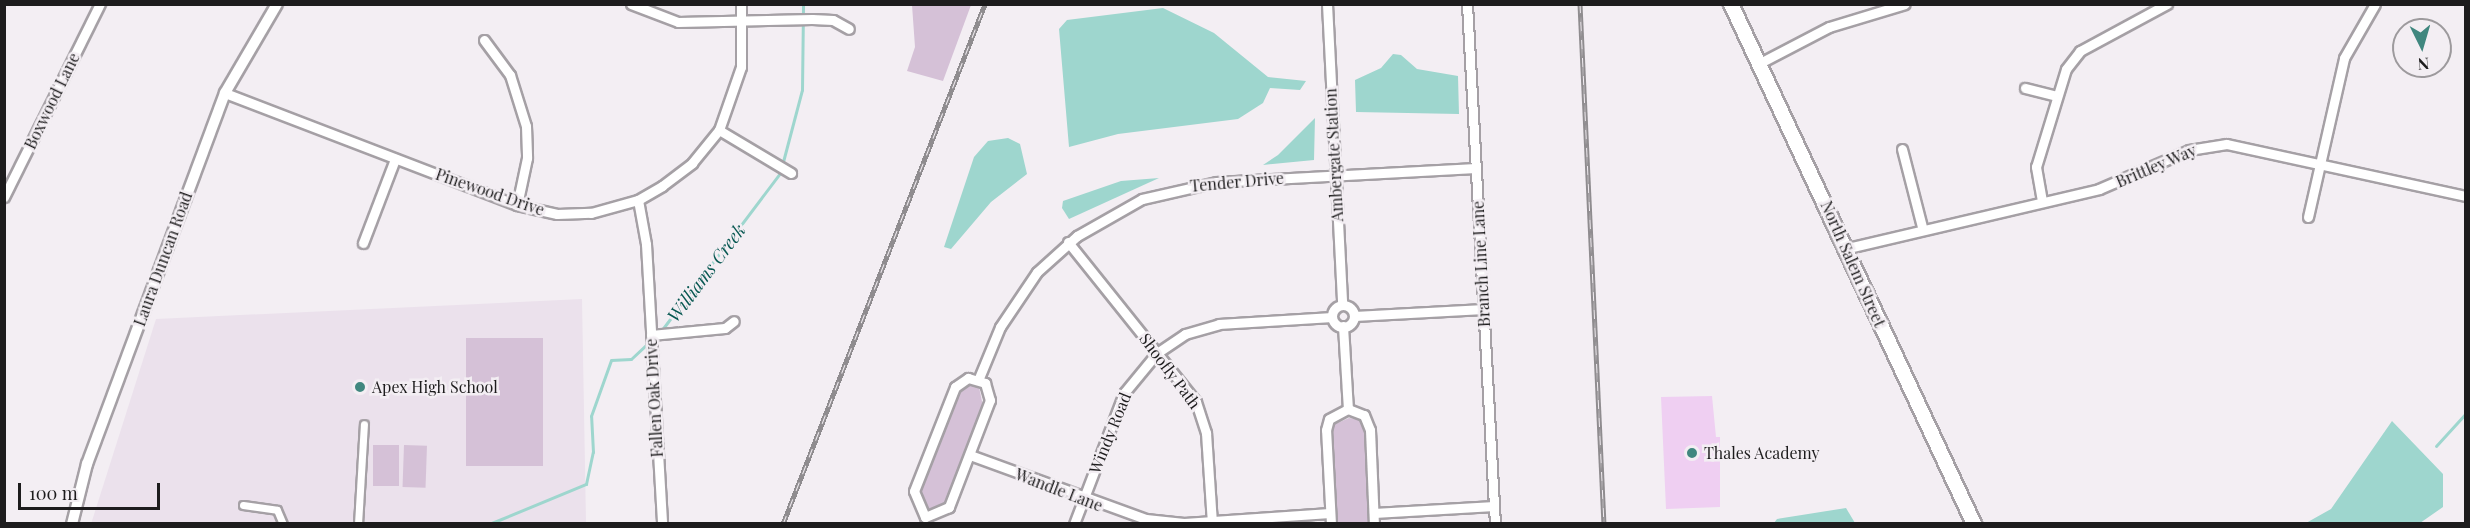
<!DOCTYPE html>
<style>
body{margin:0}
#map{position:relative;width:2470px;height:528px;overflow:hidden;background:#f3eef3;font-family:"Playfair Display",serif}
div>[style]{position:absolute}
.built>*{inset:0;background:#ebe1ec}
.green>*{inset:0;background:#d5c1d7;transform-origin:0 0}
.water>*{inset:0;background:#9ed6ce}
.stream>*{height:3px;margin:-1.5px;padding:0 1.5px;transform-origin:1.5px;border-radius:1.5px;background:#9ed6ce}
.building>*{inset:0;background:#efcff2}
.roads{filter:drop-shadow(2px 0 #a5a0a5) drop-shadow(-2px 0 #a5a0a5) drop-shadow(0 2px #a5a0a5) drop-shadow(0 -2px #a5a0a5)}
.pedestrian>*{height:7px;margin:-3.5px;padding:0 3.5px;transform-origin:3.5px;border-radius:3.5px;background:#fff}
.minor>*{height:9px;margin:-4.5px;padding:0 4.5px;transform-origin:4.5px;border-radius:4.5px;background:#fff}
.minor>.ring{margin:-4.5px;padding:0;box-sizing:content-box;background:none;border:9px solid #fff;border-radius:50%}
.tertiary>*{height:10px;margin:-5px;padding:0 5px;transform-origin:5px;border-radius:5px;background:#fff}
.primary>*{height:14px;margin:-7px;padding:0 7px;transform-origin:7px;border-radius:7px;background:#fff}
.rail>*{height:5px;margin-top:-2.5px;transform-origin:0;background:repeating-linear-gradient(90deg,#f3eef3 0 9px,#8f8c8f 0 18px);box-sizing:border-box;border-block:2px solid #8f8c8f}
.dots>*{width:16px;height:16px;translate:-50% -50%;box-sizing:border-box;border:3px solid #f3eef3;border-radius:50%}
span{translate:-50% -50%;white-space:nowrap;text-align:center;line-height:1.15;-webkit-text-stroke:5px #f3eef3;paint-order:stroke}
.street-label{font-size:16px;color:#1d1c1d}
.poi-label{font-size:16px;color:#1d1c1d}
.left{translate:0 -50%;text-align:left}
.water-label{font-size:18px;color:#085852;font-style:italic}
.frame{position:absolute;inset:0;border:6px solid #1d1c1d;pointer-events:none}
.north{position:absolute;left:2392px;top:18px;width:60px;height:60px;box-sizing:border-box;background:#f3eef3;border:2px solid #9d9a9d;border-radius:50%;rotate:175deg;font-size:16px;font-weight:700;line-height:24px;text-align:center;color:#1d1c1d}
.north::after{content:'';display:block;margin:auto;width:21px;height:27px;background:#40877f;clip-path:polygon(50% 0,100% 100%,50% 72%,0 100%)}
.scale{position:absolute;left:18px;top:483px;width:142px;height:27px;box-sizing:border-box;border:3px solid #1d1c1d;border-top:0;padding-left:8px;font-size:18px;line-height:21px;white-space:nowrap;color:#1d1c1d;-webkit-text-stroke:4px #f3eef3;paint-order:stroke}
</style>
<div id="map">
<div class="built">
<i style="clip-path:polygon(582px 299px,586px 523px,91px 524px,156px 319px)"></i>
</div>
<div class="green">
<i style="clip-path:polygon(912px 5px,971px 5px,943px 81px,907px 71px,915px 47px)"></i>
<i style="left:466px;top:338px;width:77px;height:128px"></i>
<i style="clip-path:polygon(968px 384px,979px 387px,983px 406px,944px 505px,928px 510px,920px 504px,918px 491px,957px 393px)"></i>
<i style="clip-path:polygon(1349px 418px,1359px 419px,1364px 429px,1370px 523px,1335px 523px,1331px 426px)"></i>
<i style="left:373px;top:445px;width:26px;height:41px"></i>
<i style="left:404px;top:445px;width:23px;height:42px;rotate:2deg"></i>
</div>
<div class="water">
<i style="clip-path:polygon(1163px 8px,1214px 33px,1268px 77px,1306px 81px,1300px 90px,1270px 88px,1263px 103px,1238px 119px,1118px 134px,1069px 147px,1059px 29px,1067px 20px)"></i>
<i style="clip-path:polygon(1393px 54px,1401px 55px,1417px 69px,1458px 76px,1459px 114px,1356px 112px,1355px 80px,1381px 68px)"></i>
<i style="clip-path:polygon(1315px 118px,1314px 160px,1263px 165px,1278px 155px)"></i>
<i style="clip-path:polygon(1008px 138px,1020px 144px,1027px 174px,991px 202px,951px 249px,944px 247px,974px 157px,988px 141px)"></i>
<i style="clip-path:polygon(1159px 178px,1069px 219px,1062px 208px,1063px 201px,1121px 181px)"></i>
<i style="clip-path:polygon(2392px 421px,2443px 474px,2443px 507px,2420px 523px,2306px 523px,2331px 509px)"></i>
<i style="clip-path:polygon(1846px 508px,1855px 523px,1774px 523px,1777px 519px)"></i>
</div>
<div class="stream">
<i style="left:661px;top:331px;width:198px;rotate:-53deg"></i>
<i style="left:780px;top:173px;width:86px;rotate:-75.2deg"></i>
<i style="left:802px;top:90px;width:86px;rotate:-89.3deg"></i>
<i style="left:2436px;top:446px;width:45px;rotate:-47.7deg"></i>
<i style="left:489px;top:524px;width:105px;rotate:-22.4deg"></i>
<i style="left:586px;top:484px;width:33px;rotate:-78deg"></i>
<i style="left:593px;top:452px;width:36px;rotate:-93deg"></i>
<i style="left:591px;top:416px;width:59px;rotate:-70.3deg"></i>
<i style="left:611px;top:360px;width:20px;rotate:-3deg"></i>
<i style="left:631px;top:359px;width:25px;rotate:-43deg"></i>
</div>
<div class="building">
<i style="clip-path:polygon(1712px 396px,1716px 437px,1720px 437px,1720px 507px,1666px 509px,1661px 397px)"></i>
</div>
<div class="roads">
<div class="pedestrian">
<i style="left:243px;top:505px;width:34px;rotate:8deg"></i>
<i style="left:277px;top:510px;width:15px;rotate:67deg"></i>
<i style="left:358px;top:524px;width:100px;rotate:-86.6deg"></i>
</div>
<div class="minor">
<i style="left:631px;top:4px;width:50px;rotate:21deg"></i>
<i style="left:678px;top:22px;width:134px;rotate:-1.3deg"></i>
<i style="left:812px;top:19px;width:21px;rotate:3deg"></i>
<i style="left:833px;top:20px;width:18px;rotate:29deg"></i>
<i style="left:1327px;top:4px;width:301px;rotate:87.1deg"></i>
<i style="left:1467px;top:4px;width:521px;rotate:86.92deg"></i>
<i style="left:484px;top:40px;width:44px;rotate:53.4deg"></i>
<i style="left:510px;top:75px;width:53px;rotate:72.6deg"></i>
<i style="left:526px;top:126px;width:32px;rotate:88deg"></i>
<i style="left:527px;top:158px;width:48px;rotate:102deg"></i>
<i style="left:1758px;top:64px;width:80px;rotate:-27.5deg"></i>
<i style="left:1829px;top:27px;width:79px;rotate:-16.8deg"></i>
<i style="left:2025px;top:88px;width:33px;rotate:14deg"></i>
<i style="left:225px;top:93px;width:313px;rotate:21deg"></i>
<i style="left:517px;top:205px;width:41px;rotate:12.7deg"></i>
<i style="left:557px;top:214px;width:34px;rotate:-2deg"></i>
<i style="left:591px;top:213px;width:49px;rotate:-15.5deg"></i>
<i style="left:638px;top:200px;width:28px;rotate:-30deg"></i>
<i style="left:662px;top:186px;width:38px;rotate:-37deg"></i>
<i style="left:692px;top:163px;width:43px;rotate:-50.7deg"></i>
<i style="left:719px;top:130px;width:67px;rotate:-70.8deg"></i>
<i style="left:741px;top:67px;width:63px;rotate:-90deg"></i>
<i style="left:719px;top:130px;width:84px;rotate:30.8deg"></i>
<i style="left:1902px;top:149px;width:81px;rotate:75.6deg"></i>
<i style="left:4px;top:197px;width:216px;rotate:-63.6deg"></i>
<i style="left:638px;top:200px;width:45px;rotate:79.7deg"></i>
<i style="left:646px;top:244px;width:280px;rotate:86.7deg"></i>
<i style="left:2042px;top:201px;width:35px;rotate:-100deg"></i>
<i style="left:2036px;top:167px;width:102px;rotate:-73deg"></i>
<i style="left:2066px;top:69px;width:23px;rotate:-52deg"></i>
<i style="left:2080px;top:51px;width:99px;rotate:-28.4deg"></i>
<i style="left:2308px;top:217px;width:163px;rotate:-77.2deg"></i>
<i style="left:2344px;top:58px;width:62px;rotate:-60.1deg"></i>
<i style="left:1068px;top:242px;width:205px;rotate:51.3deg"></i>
<i style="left:1196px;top:402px;width:33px;rotate:72deg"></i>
<i style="left:1206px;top:433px;width:91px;rotate:86.2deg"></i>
<i style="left:363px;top:243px;width:90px;rotate:-69.1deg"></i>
<i style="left:1848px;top:248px;width:258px;rotate:-13.2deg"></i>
<i style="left:2099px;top:189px;width:98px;rotate:-23.4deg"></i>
<i style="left:2189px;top:150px;width:38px;rotate:-9deg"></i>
<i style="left:2227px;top:144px;width:245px;rotate:12.3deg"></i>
<i class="ring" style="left:1332px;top:305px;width:13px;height:13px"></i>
<i style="left:1354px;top:316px;width:130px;rotate:-3.1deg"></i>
<i style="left:1343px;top:326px;width:83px;rotate:86.6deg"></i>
<i style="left:651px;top:335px;width:74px;rotate:-5.4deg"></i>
<i style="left:725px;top:328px;width:11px;rotate:-38deg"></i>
<i style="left:968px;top:378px;width:18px;rotate:16deg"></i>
<i style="left:985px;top:383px;width:18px;rotate:74deg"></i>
<i style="left:990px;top:400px;width:115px;rotate:111deg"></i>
<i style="left:949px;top:507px;width:26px;rotate:157deg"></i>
<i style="left:925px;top:517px;width:28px;rotate:-113deg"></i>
<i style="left:914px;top:491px;width:112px;rotate:-68.5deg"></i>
<i style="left:955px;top:387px;width:16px;rotate:-35deg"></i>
<i style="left:979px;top:378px;width:55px;rotate:-67.6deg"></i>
<i style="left:1000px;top:327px;width:66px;rotate:-56.1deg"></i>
<i style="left:1037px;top:272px;width:54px;rotate:-42deg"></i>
<i style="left:1077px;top:236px;width:75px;rotate:-29.6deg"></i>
<i style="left:1142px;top:199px;width:76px;rotate:-12.9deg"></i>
<i style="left:1216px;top:182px;width:260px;rotate:-3.1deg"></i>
<i style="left:970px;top:455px;width:187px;rotate:20deg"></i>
<i style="left:1146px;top:519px;width:38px;rotate:6deg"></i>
<i style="left:1184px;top:523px;width:146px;rotate:-3.9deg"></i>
<i style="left:1374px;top:513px;width:120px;rotate:-3.3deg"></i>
<i style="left:1074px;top:524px;width:140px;rotate:-69.1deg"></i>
<i style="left:1124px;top:393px;width:52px;rotate:-50.5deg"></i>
<i style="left:1157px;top:353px;width:34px;rotate:-34deg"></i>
<i style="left:1185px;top:334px;width:35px;rotate:-16deg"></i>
<i style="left:1219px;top:324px;width:113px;rotate:-3.5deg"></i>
<i style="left:1331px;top:524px;width:94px;rotate:-93deg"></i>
<i style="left:1326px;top:430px;width:11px;rotate:-75deg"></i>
<i style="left:1329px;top:419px;width:21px;rotate:-28deg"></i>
<i style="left:1348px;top:409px;width:17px;rotate:21deg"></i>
<i style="left:1364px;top:415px;width:16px;rotate:68deg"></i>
<i style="left:1370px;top:430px;width:94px;rotate:87.6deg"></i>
</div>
<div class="tertiary">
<i style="left:72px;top:524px;width:62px;rotate:-76deg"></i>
<i style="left:87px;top:464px;width:396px;rotate:-69.6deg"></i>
<i style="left:225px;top:93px;width:103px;rotate:-59.7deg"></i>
</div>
<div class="primary">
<i style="left:1731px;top:4px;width:574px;rotate:64.95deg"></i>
</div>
</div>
<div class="rail">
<i style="left:1580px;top:4px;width:521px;rotate:87.36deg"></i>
<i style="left:783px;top:524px;width:558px;rotate:-68.77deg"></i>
</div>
<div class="dots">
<i style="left:360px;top:387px;background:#40877f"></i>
<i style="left:1692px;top:453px;background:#40877f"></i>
</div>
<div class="street-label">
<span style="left:52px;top:101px;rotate:-64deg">Boxwood Lane</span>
<span style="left:1334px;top:155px;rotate:-93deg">Ambergate Station</span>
<span style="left:2156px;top:166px;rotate:-23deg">Brittley Way</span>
<span style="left:1237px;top:182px;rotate:-5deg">Tender Drive</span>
<span style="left:490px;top:192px;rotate:19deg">Pinewood Drive</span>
<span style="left:163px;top:259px;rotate:-70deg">Laura Duncan Road</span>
<span style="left:1481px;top:264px;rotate:-93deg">Branch Line Lane</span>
<span style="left:1853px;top:264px;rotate:66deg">North Salem Street</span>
<span style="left:1170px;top:371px;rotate:53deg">Shoofly Path</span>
<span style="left:654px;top:398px;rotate:-93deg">Fallen Oak Drive</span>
<span style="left:1110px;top:433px;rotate:-68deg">Windy Road</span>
<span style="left:1059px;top:490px;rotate:21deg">Wandle Lane</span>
</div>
<div class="poi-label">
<span class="left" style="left:372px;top:387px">Apex High School</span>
<span class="left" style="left:1704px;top:453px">Thales Academy</span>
</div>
<div class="water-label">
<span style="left:706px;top:273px;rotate:-53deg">Williams Creek</span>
</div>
<div class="frame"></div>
<div class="north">N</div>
<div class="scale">100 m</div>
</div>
